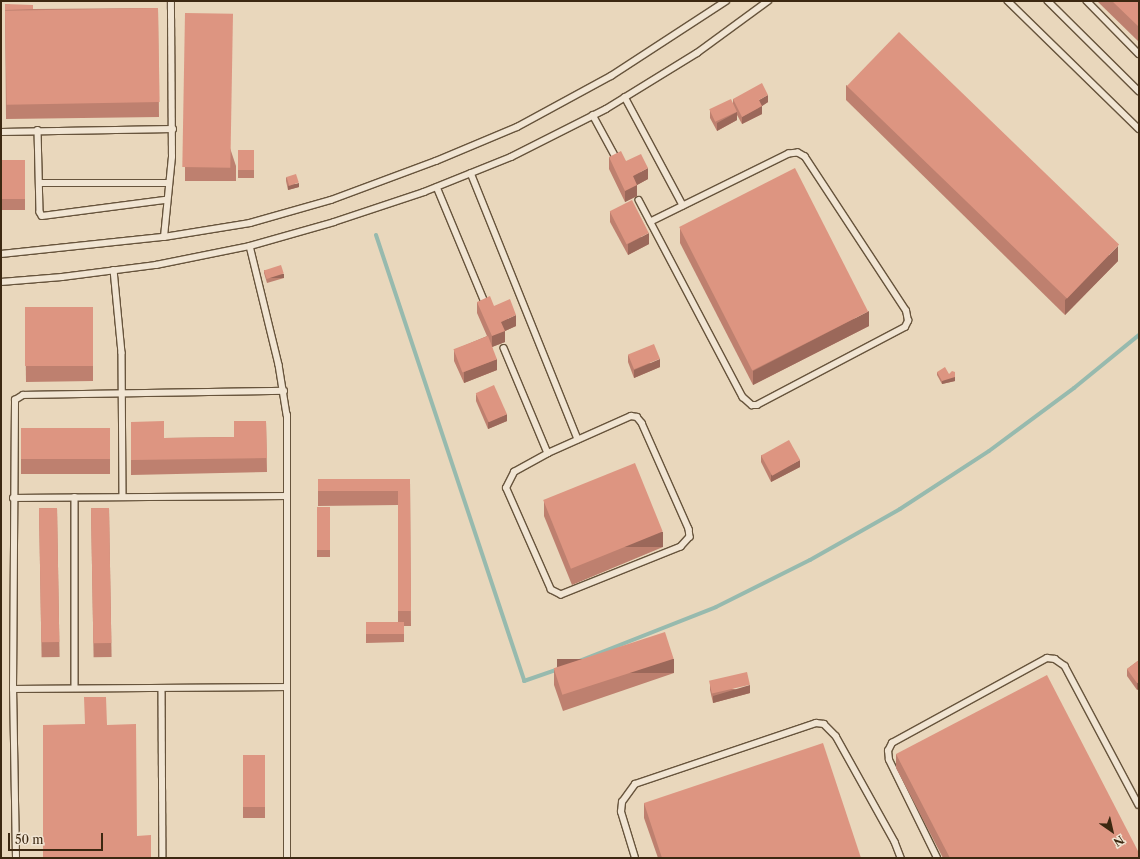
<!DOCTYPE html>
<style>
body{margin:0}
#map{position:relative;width:1140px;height:859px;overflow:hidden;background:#e9d7bc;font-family:"Libre Caslon Text",serif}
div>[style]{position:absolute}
.stream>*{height:4px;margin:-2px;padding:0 2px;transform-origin:2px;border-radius:2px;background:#97baae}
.roads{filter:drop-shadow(1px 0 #67543c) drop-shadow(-1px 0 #67543c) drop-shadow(0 1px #67543c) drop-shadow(0 -1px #67543c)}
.lane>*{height:5.5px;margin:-2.75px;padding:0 2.75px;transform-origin:2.75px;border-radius:2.75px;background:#f1e5d3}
.wall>*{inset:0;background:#be806f;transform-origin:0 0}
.shaded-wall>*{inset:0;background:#9b685a;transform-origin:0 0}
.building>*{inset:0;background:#dd9581;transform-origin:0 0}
span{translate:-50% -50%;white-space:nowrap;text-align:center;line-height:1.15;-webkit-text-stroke:4px #f1e5d3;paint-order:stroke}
.frame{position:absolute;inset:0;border:2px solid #3c2811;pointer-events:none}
.north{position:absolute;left:1092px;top:811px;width:40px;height:40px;-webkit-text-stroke:3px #f1e5d3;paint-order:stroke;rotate:146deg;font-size:11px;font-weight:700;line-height:16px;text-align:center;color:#3c2811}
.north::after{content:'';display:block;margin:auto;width:14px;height:18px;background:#3c2811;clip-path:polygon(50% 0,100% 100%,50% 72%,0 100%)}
.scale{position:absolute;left:8px;top:833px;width:95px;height:18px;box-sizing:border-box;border:2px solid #3c2811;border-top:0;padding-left:5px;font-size:12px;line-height:14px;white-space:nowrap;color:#3c2811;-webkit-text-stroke:3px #f1e5d3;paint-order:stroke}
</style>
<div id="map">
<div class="stream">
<i style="left:376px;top:235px;width:470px;rotate:71.6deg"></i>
<i style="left:524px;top:681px;width:37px;rotate:-19deg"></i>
<i style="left:569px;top:665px;width:158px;rotate:-21.5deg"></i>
<i style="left:716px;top:607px;width:105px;rotate:-26.6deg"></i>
<i style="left:810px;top:560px;width:103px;rotate:-29.5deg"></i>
<i style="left:900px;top:509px;width:106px;rotate:-33.1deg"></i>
<i style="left:989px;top:451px;width:106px;rotate:-36.5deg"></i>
<i style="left:1074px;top:388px;width:84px;rotate:-39.2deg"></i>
</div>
<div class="roads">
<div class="lane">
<i style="left:1008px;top:1px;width:183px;rotate:44.3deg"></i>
<i style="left:1048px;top:1px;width:128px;rotate:44.7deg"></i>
<i style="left:1087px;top:1px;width:74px;rotate:45.5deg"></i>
<i style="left:625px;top:97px;width:123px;rotate:61.8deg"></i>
<i style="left:593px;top:115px;width:52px;rotate:61.5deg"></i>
<i style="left:38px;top:130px;width:82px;rotate:88.6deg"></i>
<i style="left:40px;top:212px;width:4px;rotate:63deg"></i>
<i style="left:42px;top:216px;width:125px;rotate:-7.4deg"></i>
<i style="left:1px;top:132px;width:172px;rotate:-1deg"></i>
<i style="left:471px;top:173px;width:287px;rotate:68.1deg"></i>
<i style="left:39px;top:183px;width:130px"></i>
<i style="left:437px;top:187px;width:128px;rotate:67.4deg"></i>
<i style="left:639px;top:200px;width:223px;rotate:62.2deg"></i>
<i style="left:743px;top:397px;width:12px;rotate:42deg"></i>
<i style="left:752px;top:405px;width:5px"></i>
<i style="left:757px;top:405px;width:167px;rotate:-27.8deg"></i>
<i style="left:905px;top:327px;width:7px;rotate:-63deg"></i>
<i style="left:908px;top:321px;width:10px;rotate:-101deg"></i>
<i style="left:906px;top:311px;width:184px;rotate:-123.3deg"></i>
<i style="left:805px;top:157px;width:8px;rotate:-150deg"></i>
<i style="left:798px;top:153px;width:9px;rotate:174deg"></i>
<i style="left:789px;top:154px;width:154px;rotate:153.8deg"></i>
<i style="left:164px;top:237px;width:80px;rotate:-84.3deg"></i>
<i style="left:172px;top:157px;width:156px;rotate:-90.4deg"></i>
<i style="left:250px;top:246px;width:122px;rotate:76.3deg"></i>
<i style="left:279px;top:365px;width:51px;rotate:80.9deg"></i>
<i style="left:287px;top:415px;width:443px;rotate:90deg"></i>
<i style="left:1px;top:254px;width:164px;rotate:-6deg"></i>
<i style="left:164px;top:237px;width:87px;rotate:-9.2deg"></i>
<i style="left:250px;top:223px;width:84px;rotate:-15.9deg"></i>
<i style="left:331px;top:200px;width:112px;rotate:-20.4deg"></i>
<i style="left:436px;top:161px;width:88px;rotate:-22.8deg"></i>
<i style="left:517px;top:127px;width:107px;rotate:-28.5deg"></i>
<i style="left:611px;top:76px;width:137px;rotate:-33.1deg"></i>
<i style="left:114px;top:270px;width:83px;rotate:84.5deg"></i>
<i style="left:122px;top:353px;width:144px;rotate:89.6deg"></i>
<i style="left:1px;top:282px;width:61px;rotate:-4.7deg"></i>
<i style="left:62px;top:277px;width:95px;rotate:-7.3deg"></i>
<i style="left:156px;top:265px;width:96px;rotate:-11.4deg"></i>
<i style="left:250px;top:246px;width:87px;rotate:-15.9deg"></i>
<i style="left:334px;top:222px;width:95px;rotate:-18.4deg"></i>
<i style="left:424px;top:192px;width:94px;rotate:-21.9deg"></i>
<i style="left:511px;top:157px;width:106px;rotate:-26.8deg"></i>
<i style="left:606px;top:109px;width:107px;rotate:-31.6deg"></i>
<i style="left:697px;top:53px;width:88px;rotate:-36.2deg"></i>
<i style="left:504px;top:348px;width:114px;rotate:67.3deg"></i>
<i style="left:631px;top:416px;width:6px;rotate:9deg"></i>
<i style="left:637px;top:417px;width:8px;rotate:50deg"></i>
<i style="left:642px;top:423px;width:116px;rotate:66.1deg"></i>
<i style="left:689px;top:529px;width:8px;rotate:83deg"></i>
<i style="left:690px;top:537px;width:13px;rotate:132deg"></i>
<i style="left:681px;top:547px;width:129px;rotate:158.2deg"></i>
<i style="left:561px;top:595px;width:11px;rotate:-153deg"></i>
<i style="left:551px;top:590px;width:111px;rotate:-113.8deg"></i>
<i style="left:506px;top:488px;width:18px;rotate:-63deg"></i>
<i style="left:514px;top:472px;width:39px;rotate:-29deg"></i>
<i style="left:548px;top:453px;width:91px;rotate:-24deg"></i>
<i style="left:75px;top:497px;width:191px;rotate:90deg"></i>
<i style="left:13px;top:498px;width:272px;rotate:-0.4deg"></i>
<i style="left:162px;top:688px;width:170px;rotate:89.7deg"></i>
<i style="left:13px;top:689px;width:274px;rotate:-0.4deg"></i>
<i style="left:16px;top:858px;width:169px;rotate:-91deg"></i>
<i style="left:13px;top:689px;width:289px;rotate:-89.6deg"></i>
<i style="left:15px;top:400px;width:9px;rotate:-32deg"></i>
<i style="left:23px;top:395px;width:261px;rotate:-0.9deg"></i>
<i style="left:635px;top:858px;width:48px;rotate:-106.9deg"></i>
<i style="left:621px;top:812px;width:10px;rotate:-84deg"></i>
<i style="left:622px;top:802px;width:22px;rotate:-54deg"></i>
<i style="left:635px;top:784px;width:191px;rotate:-18.6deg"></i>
<i style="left:816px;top:723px;width:8px;rotate:7deg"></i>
<i style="left:824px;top:724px;width:17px;rotate:45deg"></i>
<i style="left:836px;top:736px;width:121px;rotate:60.9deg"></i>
<i style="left:895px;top:842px;width:17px;rotate:69deg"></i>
<i style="left:937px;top:858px;width:109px;rotate:-116.1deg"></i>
<i style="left:889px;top:760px;width:9px;rotate:-96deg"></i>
<i style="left:888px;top:751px;width:9px;rotate:-63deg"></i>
<i style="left:892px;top:743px;width:177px;rotate:-28.7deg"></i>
<i style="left:1047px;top:658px;width:8px;rotate:7deg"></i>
<i style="left:1055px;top:659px;width:12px;rotate:35deg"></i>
<i style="left:1065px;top:666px;width:157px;rotate:62deg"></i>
</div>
</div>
<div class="wall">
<i style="clip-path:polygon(1097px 1px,1139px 1px,1139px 42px)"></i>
<i style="clip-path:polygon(5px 4px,33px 9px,158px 8px,159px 117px,6px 119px)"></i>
<i style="clip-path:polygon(185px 13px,236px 166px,236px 181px,185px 181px)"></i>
<i style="clip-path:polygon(846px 85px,1118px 261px,1065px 315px,846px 100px)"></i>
<i style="clip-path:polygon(733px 99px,768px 102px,762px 106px,762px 114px,742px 124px,737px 115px,737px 120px,717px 131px,710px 118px,710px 110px,733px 104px)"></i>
<i style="left:238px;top:150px;width:16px;height:28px"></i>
<i style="clip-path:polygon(609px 157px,626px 161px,648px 179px,637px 185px,637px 196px,625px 202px,609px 169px)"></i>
<i style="left:1px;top:160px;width:24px;height:50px"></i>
<i style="clip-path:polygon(286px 177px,299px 187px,288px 190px,286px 181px)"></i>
<i style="clip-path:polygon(610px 211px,649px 244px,628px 255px,610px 222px)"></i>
<i style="clip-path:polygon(680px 228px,869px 326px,753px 385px,680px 243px)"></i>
<i style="clip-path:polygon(264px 270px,284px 278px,267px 283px,264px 273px)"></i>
<i style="clip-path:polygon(477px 302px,494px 306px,516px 326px,505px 331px,505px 342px,492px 347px,497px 370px,464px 383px,454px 361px,454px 350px,487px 336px,477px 313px)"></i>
<i style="clip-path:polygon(25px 308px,93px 366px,93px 381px,26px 382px)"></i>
<i style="clip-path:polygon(628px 355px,660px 367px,634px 378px,628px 362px)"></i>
<i style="clip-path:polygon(937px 372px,949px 374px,955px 381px,942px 384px,937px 375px)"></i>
<i style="clip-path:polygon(476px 394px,507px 421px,488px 429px,476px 401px)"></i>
<i style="clip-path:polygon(266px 421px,267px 472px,131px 475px,131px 422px,164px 438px,234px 437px)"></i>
<i style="left:110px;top:428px;width:46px;height:89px;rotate:90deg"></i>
<i style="clip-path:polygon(761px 455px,800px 467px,771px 482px,761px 462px)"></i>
<i style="clip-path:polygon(318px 479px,410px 479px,411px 626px,404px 626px,404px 642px,366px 643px,366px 623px,398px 622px,398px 505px,318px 506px)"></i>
<i style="clip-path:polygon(544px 501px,663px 547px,572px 585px,544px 516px)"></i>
<i style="left:317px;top:507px;width:13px;height:50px"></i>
<i style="left:57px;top:508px;width:149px;height:18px;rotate:89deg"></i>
<i style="left:109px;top:508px;width:149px;height:18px;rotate:89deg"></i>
<i style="clip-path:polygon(1139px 660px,1137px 690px,1127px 676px,1127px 669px)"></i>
<i style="clip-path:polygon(554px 670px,674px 673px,563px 711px,554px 685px)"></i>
<i style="clip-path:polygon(710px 683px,750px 693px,713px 703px,710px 690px)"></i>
<i style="clip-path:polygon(896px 754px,1139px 858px,943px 858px,896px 768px)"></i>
<i style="left:243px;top:755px;width:22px;height:63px"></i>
<i style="clip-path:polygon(644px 803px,861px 858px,658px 858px,644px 818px)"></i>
</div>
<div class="shaded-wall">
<i style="clip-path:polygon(768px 95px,768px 102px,759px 108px,759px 100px)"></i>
<i style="clip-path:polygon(762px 106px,762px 114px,742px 124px,742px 117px)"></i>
<i style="clip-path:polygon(737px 112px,737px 120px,717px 131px,717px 123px)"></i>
<i style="clip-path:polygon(648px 168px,648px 179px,637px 185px,637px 196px,625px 202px,625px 191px,633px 176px)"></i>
<i style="clip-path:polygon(299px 183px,299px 187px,288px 190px,288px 186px)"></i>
<i style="clip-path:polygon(649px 233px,649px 244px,628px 255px,628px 244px)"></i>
<i style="clip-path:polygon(1118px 246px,1118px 261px,1065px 315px,1065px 300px)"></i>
<i style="left:284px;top:274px;width:4px;height:18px;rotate:90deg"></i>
<i style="clip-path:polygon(869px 311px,869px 326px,753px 385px,753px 371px)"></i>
<i style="clip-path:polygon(516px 315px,516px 326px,505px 331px,505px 342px,492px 347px,492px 336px,501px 322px)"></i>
<i style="clip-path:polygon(497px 359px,497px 370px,464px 383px,464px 372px)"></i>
<i style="clip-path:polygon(660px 359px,660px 367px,634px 378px,634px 370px)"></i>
<i style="clip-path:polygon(955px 372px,955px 381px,942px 384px,942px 381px)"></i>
<i style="clip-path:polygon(507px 414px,507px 421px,488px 429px,488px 422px)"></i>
<i style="clip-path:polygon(800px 460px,800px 467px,771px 482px,771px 475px)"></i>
<i style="left:663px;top:532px;width:15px;height:99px;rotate:90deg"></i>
<i style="left:674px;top:659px;width:14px;height:117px;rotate:90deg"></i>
<i style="clip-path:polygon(1139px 682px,1139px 689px,1137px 690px,1137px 683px)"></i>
<i style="clip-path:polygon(750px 685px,750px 693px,713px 703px,713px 696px)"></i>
</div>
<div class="building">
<i style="clip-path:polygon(1112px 1px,1139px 1px,1139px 27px)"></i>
<i style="clip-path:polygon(5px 4px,33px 5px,33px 9px,5px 10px,5px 17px)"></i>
<i style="left:158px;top:8px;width:94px;height:153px;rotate:89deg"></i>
<i style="left:185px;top:13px;width:48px;height:154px;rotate:1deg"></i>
<i style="left:899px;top:32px;width:306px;height:75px;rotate:44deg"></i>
<i style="clip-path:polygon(762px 83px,768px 95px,759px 100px,762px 106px,742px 117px,733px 99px)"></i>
<i style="left:731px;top:99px;width:14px;height:24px;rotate:65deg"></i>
<i style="left:238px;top:150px;width:16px;height:20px"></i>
<i style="clip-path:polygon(621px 151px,626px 161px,641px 154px,648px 168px,633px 176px,637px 185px,625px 191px,609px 157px)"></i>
<i style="left:1px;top:160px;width:24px;height:39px"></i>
<i style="left:795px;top:168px;width:161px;height:130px;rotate:63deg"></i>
<i style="left:296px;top:174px;width:9px;height:10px;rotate:72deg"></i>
<i style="left:632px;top:200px;width:37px;height:25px;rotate:63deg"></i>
<i style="left:281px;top:265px;width:9px;height:18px;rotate:72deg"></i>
<i style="clip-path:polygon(490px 296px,494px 306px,510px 299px,516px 315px,501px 322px,505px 331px,492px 336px,477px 302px)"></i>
<i style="left:93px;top:307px;width:59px;height:68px;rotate:90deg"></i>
<i style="left:488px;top:336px;width:25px;height:37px;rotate:69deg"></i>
<i style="left:654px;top:344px;width:16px;height:28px;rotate:68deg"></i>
<i style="clip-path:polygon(945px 367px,949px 374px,952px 371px,955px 372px,955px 377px,942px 381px,937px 372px)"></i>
<i style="left:494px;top:385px;width:32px;height:20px;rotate:66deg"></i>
<i style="clip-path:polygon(164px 421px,164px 438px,234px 437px,234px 421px,266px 421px,267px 458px,131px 460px,131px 422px)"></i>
<i style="left:110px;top:428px;width:31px;height:89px;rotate:90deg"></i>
<i style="left:789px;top:440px;width:23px;height:32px;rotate:61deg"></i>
<i style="left:635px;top:463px;width:74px;height:99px;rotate:68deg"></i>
<i style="clip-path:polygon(318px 479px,410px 479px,411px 611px,398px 611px,398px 491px,318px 491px)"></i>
<i style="left:317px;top:507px;width:13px;height:43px"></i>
<i style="left:57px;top:508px;width:134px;height:18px;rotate:89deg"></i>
<i style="left:109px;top:508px;width:135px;height:18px;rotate:89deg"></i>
<i style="left:404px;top:622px;width:12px;height:38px;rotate:90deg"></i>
<i style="left:665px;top:632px;width:28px;height:117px;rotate:72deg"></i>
<i style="clip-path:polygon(1139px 660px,1139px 682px,1137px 683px,1127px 669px)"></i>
<i style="left:747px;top:672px;width:13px;height:39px;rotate:77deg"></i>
<i style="clip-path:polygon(1047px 675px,1139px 853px,1139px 858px,950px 858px,896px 754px)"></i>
<i style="clip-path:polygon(84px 697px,106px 697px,107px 725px,136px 724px,137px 836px,151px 835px,151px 858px,43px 858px,43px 725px,85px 724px)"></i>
<i style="clip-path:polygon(823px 743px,861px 858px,662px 858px,644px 803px)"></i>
<i style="left:243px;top:755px;width:22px;height:52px"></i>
</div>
<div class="frame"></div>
<div class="north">N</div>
<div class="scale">50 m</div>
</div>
